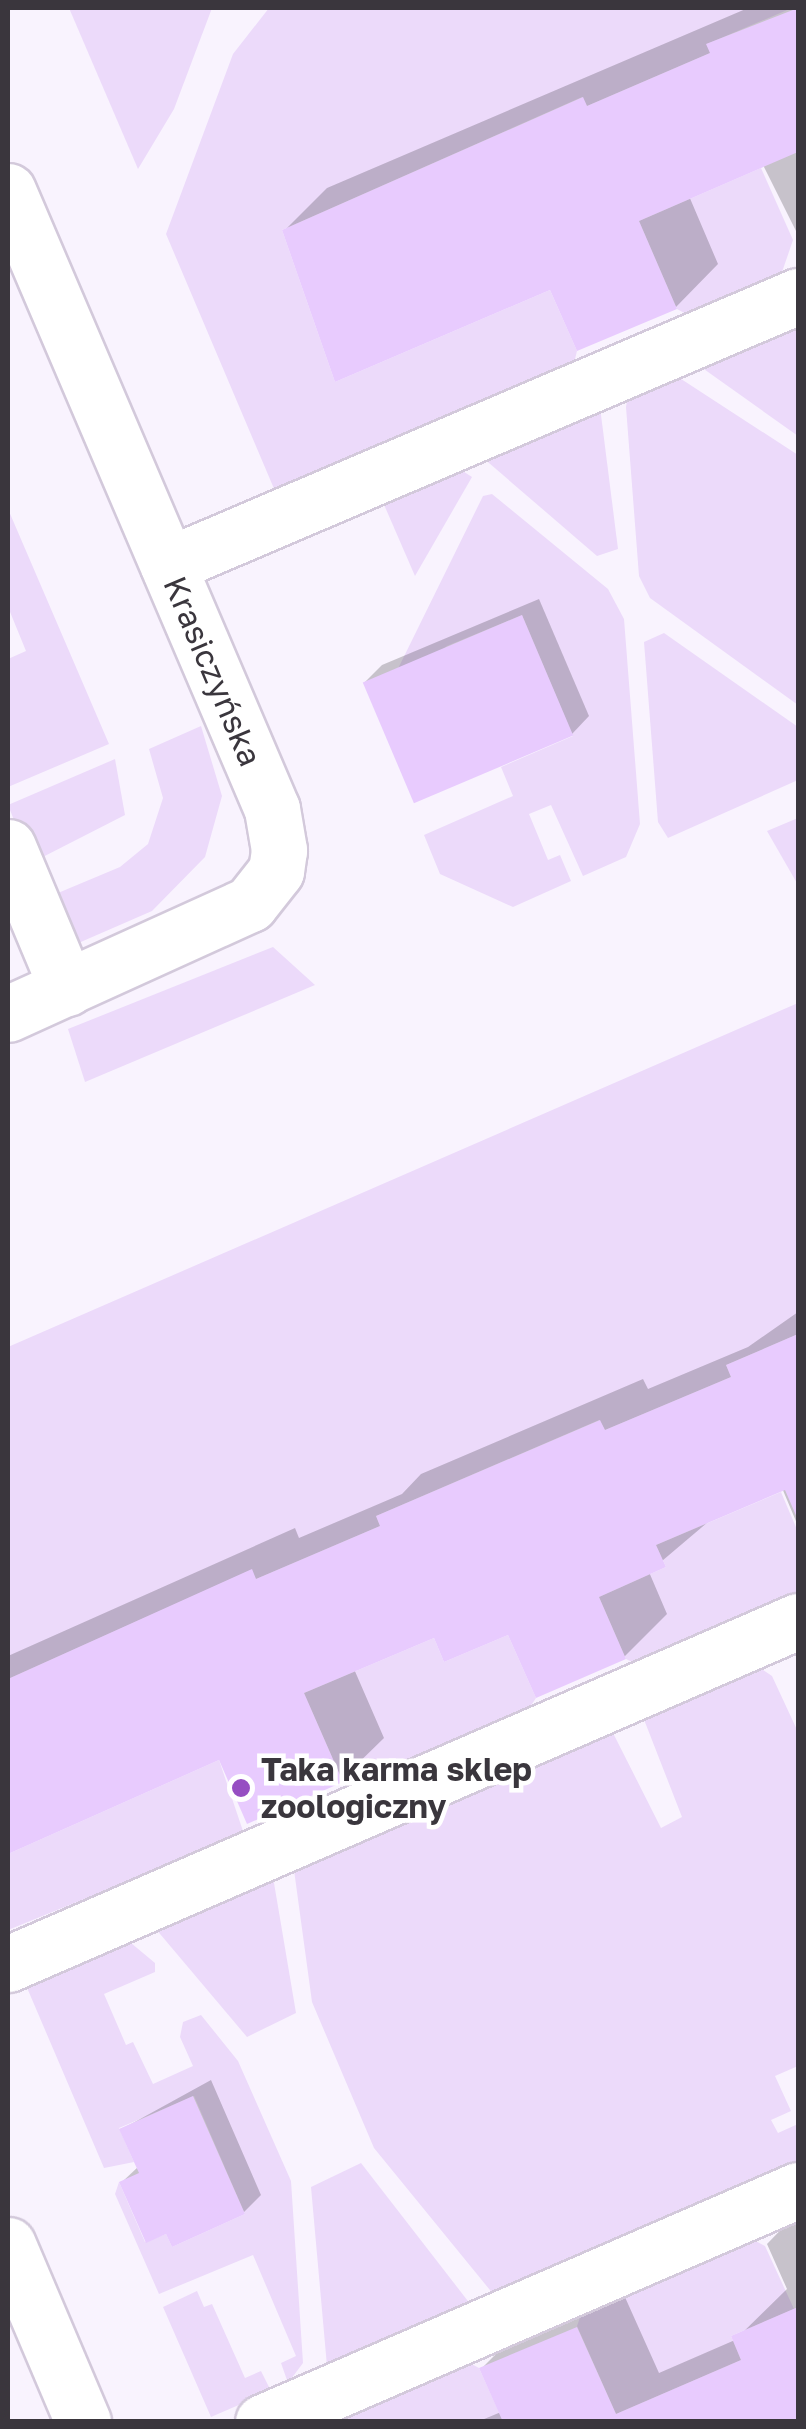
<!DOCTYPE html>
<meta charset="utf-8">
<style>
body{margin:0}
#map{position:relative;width:806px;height:2429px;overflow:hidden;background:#f9f3fe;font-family:"Golos Text",sans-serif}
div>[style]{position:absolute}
.green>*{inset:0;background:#ecdafa}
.shadow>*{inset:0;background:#0003}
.building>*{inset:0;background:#e8cbfe;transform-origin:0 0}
.roads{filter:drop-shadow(2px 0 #d3c9db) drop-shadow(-2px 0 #d3c9db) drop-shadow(0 2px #d3c9db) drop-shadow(0 -2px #d3c9db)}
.minor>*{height:55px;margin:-27.5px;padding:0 27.5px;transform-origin:27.5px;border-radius:27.5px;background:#fff}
.dots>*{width:28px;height:28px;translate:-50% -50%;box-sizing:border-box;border:5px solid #fff;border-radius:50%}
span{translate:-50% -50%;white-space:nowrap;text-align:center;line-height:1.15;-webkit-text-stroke:9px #fff;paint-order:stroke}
.street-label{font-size:32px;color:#3a363d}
.poi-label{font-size:32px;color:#3a363d;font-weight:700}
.left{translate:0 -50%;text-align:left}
.frame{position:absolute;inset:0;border:10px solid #3a363d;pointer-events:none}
</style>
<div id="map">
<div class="green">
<i style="clip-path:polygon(69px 8px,212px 8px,174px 109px,138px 169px)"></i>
<i style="clip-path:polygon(269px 8px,792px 8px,707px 44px,710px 53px,587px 106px,582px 97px,282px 230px,335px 382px,550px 290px,577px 351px,574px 363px,275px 491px,166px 234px,233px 54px)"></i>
<i style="clip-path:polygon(761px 168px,793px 240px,781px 275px,688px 315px,677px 309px,639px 221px)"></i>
<i style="clip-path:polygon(798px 322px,798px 436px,701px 367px)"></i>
<i style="clip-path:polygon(675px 375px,798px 455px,798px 705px,650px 598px,639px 576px,626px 407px,628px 395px)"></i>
<i style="clip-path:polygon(600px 407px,618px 549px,597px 556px,482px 457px)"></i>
<i style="clip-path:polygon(458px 468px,472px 477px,415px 576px,382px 500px)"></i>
<i style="clip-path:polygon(492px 494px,608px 589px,624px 619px,640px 824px,626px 857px,583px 876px,551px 805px,529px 814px,548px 860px,560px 855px,571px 881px,513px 907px,440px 874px,424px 835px,513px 796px,501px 767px,573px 736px,522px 615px,447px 646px,386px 693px,483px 496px)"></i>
<i style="clip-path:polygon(8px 509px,109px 744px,8px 787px,8px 659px,26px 651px,8px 607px)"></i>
<i style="clip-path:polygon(664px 633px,798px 727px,798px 780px,668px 838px,658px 822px,644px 642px)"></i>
<i style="clip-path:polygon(201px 726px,222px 796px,205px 857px,152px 911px,67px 948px,46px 898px,120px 867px,148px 844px,163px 798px,149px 749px)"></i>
<i style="clip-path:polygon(115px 759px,125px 815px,31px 863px,8px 805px)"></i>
<i style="clip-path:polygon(798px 818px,798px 885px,767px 831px)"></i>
<i style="clip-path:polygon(273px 947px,315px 985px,85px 1082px,68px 1029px)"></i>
<i style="clip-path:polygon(798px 1003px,798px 1334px,726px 1365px,731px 1377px,605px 1430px,599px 1420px,376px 1516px,380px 1526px,256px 1579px,251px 1570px,8px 1679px,8px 1347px)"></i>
<i style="clip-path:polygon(781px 1492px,798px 1532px,798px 1594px,636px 1664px,626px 1659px,599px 1597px,666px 1567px,656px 1545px)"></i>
<i style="clip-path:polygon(508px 1635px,536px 1698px,528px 1710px,352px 1787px,343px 1782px,304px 1693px,434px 1638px,444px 1662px)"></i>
<i style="clip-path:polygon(757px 1666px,772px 1676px,798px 1732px,798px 2066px,775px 2076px,791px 2111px,771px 2120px,778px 2133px,798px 2124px,798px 2163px,494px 2295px,374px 2148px,312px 2002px,294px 1870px,612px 1731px,661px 1828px,682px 1817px,643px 1717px)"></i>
<i style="clip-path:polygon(219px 1760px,244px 1834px,8px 1930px,8px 1854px)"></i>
<i style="clip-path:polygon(273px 1877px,296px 2013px,247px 2037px,155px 1928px)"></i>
<i style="clip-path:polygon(131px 1943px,155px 1963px,155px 1972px,104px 1994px,126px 2045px,133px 2042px,153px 2084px,193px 2066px,180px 2037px,183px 2022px,201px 2015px,238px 2061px,291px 2181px,303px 2363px,288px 2383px,281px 2363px,296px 2356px,253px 2255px,159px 2294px,115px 2194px,119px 2182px,145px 2242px,166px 2234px,172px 2247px,245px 2214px,194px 2096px,119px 2128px,134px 2162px,104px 2168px,25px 1983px)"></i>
<i style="clip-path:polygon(361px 2163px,471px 2305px,327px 2366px,311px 2187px)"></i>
<i style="clip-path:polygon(748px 2237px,765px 2246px,794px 2309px,731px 2336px,741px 2360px,616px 2414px,577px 2326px,583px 2309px)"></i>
<i style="clip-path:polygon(197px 2291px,204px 2307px,212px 2304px,245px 2378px,261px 2371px,271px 2391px,211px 2417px,163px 2307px)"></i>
<i style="clip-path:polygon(464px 2360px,479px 2368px,503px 2421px,321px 2422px)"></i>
</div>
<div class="shadow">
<i style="clip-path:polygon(748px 8px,798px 8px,798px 235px,763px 165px,689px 196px,718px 264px,676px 307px,284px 231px,327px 188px)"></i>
<i style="clip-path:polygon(539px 599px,589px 716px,572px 734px,365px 682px,382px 665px)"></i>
<i style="clip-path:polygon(798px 1312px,798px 1526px,782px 1488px,708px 1522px,649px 1572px,667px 1614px,624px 1657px,509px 1631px,435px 1635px,354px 1669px,384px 1738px,341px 1780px,220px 1757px,8px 1851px,8px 1656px,295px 1528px,299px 1538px,402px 1494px,421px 1474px,643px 1379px,648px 1389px,748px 1347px)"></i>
<i style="clip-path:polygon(211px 2080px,261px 2195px,244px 2212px,167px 2231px,122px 2182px,139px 2166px,122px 2129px)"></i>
<i style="clip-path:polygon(798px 2212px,798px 2422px,477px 2422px,501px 2412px,482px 2368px,525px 2325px,620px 2286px,659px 2373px,735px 2340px,787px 2289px,767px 2244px)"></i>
</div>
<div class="building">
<i style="clip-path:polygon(798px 8px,798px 152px,639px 221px,677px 309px,577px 351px,550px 290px,335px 382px,282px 230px,583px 97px,587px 106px,710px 53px,706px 44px)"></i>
<i style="left:522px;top:615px;width:131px;height:173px;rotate:67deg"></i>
<i style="clip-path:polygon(798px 1334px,798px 1520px,785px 1490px,656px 1545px,666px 1567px,599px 1597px,626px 1659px,536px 1698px,508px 1635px,444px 1662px,434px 1638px,304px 1693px,343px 1782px,247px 1824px,219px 1760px,8px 1854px,8px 1679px,252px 1569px,256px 1579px,380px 1526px,376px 1516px,600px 1420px,605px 1430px,731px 1377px,726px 1365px)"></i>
<i style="clip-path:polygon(193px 2096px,245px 2214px,172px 2247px,166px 2234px,146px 2243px,119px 2182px,139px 2173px,119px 2129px)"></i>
<i style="clip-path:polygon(798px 2307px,798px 2422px,503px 2422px,479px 2368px,577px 2327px,616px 2414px,741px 2360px,731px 2336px)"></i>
</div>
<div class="roads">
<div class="minor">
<i style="left:8px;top:191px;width:672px;rotate:66.87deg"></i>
<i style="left:272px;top:809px;width:42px;rotate:80.3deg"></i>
<i style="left:279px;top:850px;width:21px;rotate:98deg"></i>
<i style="left:276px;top:871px;width:42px;rotate:128.2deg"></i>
<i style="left:250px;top:904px;width:266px;rotate:155.6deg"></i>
<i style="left:168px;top:565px;width:685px;rotate:-23.12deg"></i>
<i style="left:8px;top:847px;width:153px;rotate:67.3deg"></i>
<i style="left:8px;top:1964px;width:861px;rotate:-23.47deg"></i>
<i style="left:8px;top:2245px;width:192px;rotate:67deg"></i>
<i style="left:263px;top:2422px;width:583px;rotate:-23.44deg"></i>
</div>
</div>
<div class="dots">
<i style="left:241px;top:1788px;background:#964ec2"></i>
</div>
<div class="street-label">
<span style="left:213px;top:671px;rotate:67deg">Krasiczyńska</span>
</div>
<div class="poi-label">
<span class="left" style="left:261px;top:1788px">Taka karma sklep<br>zoologiczny</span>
</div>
<div class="frame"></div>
</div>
